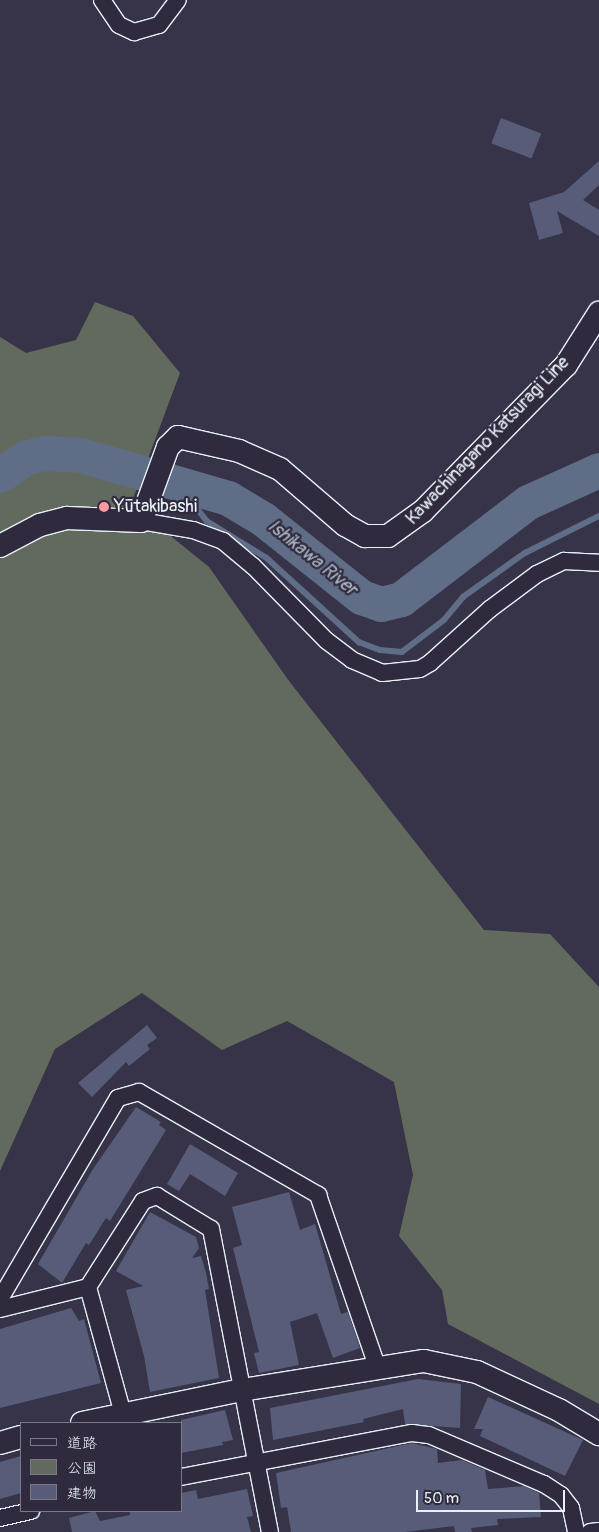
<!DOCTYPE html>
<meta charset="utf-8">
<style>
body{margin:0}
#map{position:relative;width:599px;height:1532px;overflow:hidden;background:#373449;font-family:Pangolin,"Klee One",sans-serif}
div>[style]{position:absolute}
.green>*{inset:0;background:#616a5d}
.stream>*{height:5.5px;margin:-2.75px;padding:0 2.75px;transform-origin:2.75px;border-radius:2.75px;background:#606d87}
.river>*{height:35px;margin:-17.5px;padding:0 17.5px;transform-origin:17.5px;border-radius:17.5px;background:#606d87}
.building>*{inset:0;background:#575c78;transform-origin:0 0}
.roads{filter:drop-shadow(1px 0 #e8f1f8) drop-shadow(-1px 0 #e8f1f8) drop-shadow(0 1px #e8f1f8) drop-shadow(0 -1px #e8f1f8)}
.street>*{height:16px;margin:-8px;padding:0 8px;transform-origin:8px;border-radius:8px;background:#2f2a3d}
.secondary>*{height:22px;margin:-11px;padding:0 11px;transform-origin:11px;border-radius:11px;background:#2f2a3d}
.dots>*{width:14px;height:14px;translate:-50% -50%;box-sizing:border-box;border:2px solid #2f2a3d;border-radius:50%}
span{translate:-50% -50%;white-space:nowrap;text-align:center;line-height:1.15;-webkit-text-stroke:4.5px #2f2a3d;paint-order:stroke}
.street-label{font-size:18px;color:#e8f1f8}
.poi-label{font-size:18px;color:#e8f1f8}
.left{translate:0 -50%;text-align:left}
.water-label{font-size:19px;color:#abb6c5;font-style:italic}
.legend{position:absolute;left:20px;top:1422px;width:162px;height:90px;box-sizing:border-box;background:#2f2a3d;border:1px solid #797a88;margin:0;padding:6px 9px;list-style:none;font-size:15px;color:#e8f1f8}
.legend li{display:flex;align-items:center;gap:10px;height:25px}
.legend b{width:25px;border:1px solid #797a88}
.scale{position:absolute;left:416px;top:1490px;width:149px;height:22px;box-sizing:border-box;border:2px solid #e8f1f8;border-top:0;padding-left:6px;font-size:15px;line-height:18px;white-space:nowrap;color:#e8f1f8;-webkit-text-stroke:4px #2f2a3d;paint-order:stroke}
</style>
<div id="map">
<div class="green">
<i style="clip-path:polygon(95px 302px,133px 316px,180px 373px,131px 504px,209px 567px,289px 681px,484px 930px,550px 934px,599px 987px,599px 1404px,448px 1324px,442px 1290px,399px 1236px,413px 1175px,394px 1082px,287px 1021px,222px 1050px,142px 993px,55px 1049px,0 1171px,0 337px,26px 353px,76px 340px)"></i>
</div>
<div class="stream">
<i style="left:177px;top:482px;width:49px;rotate:52.4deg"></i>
<i style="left:207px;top:521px;width:70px;rotate:31.7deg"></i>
<i style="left:267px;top:558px;width:125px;rotate:42.4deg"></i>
<i style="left:359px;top:642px;width:22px;rotate:21deg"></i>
<i style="left:380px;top:650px;width:22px;rotate:5deg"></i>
<i style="left:402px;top:652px;width:53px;rotate:-37.3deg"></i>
<i style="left:444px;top:620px;width:30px;rotate:-50deg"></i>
<i style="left:463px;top:597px;width:76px;rotate:-35.4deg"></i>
<i style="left:525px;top:553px;width:83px;rotate:-26.6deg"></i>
</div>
<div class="river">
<i style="left:0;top:475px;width:32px;rotate:-34deg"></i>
<i style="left:27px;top:457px;width:18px;rotate:-13deg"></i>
<i style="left:45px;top:453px;width:36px;rotate:3deg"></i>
<i style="left:81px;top:455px;width:153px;rotate:16.3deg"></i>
<i style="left:228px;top:498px;width:41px;rotate:31deg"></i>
<i style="left:263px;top:519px;width:125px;rotate:38.5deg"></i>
<i style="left:361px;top:597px;width:21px;rotate:19deg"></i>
<i style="left:381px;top:604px;width:21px;rotate:-14deg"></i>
<i style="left:401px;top:599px;width:160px;rotate:-37.4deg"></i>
<i style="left:528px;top:502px;width:78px;rotate:-24.3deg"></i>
</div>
<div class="building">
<i style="left:501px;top:118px;width:43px;height:27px;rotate:21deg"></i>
<i style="clip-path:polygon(599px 161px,599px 185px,583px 200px,599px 210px,599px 236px,557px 211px,563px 233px,539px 240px,529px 203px,564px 192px)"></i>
<i style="clip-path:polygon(147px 1025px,157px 1038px,147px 1045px,150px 1049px,129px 1066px,126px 1062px,92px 1097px,78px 1083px)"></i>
<i style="clip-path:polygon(136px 1107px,161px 1122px,159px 1125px,166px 1130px,110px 1221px,106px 1218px,89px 1245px,86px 1243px,62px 1283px,38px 1264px,93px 1169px)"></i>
<i style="clip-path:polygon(190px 1144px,238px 1173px,225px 1196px,190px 1174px,179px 1191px,167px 1184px)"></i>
<i style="clip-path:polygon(289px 1192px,300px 1230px,315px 1224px,341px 1314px,348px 1312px,360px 1348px,333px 1358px,317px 1313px,290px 1322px,299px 1365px,259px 1373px,254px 1353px,259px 1352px,233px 1248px,242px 1245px,232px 1207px)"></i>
<i style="clip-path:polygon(150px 1212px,196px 1237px,199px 1248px,192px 1258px,201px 1256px,206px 1273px,209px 1289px,205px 1290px,219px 1378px,150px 1392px,144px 1356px,126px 1290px,143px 1286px,116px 1271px)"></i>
<i style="clip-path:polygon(71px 1308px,79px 1321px,84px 1319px,101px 1383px,0 1408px,0 1329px)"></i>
<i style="clip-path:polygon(418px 1379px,461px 1384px,460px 1428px,405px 1424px,403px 1409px,363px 1419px,364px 1422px,273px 1440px,270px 1408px)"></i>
<i style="clip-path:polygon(488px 1397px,583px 1440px,565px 1476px,480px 1436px,483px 1429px,474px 1429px)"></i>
<i style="clip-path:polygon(225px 1410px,233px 1440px,222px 1442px,223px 1445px,181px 1453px,181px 1420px)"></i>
<i style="clip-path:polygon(412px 1443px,437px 1449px,438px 1463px,462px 1460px,485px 1470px,488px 1489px,524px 1486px,539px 1493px,541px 1517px,497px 1519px,498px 1525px,471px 1528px,472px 1532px,455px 1532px,454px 1526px,405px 1532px,291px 1532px,287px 1507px,281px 1508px,276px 1473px)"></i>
<i style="clip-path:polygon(21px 1456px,21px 1493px,0 1499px,0 1462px)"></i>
<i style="clip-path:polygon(247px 1489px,253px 1516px,247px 1517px,251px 1532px,72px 1532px,69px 1518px,95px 1511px,100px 1521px,130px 1515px,130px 1511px,181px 1511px,181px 1493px,196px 1490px,198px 1499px)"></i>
</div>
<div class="roads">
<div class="street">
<i style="left:102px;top:0;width:30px;rotate:56deg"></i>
<i style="left:119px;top:25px;width:17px;rotate:25deg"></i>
<i style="left:134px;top:32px;width:26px;rotate:-16deg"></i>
<i style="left:159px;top:25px;width:31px;rotate:-53deg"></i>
<i style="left:141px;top:521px;width:53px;rotate:9.8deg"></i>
<i style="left:193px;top:530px;width:32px;rotate:20deg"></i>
<i style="left:223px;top:541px;width:39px;rotate:40deg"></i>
<i style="left:253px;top:566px;width:105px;rotate:45.4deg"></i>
<i style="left:327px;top:641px;width:31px;rotate:37deg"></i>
<i style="left:352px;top:660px;width:33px;rotate:23deg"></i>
<i style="left:382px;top:673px;width:38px;rotate:-6deg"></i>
<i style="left:420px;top:669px;width:12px;rotate:-31deg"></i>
<i style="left:430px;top:663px;width:81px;rotate:-42deg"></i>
<i style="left:490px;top:609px;width:59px;rotate:-36.7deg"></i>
<i style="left:537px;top:574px;width:30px;rotate:-26deg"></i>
<i style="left:564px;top:561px;width:35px;rotate:3deg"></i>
<i style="left:88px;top:1287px;width:132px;rotate:74.6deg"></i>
<i style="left:0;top:1299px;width:233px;rotate:-59.6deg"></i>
<i style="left:118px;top:1098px;width:22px;rotate:-16deg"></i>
<i style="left:139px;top:1092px;width:207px;rotate:29.9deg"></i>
<i style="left:318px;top:1195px;width:181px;rotate:71deg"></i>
<i style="left:0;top:1309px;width:91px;rotate:-14deg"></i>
<i style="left:88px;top:1287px;width:102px;rotate:-57.4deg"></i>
<i style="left:143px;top:1201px;width:15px;rotate:-20deg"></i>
<i style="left:157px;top:1196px;width:63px;rotate:31.4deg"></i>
<i style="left:211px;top:1229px;width:309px;rotate:79deg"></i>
<i style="left:181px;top:1477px;width:235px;rotate:-10.8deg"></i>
<i style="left:412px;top:1433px;width:17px;rotate:7deg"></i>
<i style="left:429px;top:1435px;width:125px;rotate:23.1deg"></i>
<i style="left:544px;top:1484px;width:20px;rotate:33deg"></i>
<i style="left:561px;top:1495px;width:16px;rotate:52deg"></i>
<i style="left:571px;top:1508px;width:25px;rotate:78deg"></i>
<i style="left:0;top:1518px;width:32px;rotate:-13deg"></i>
<i style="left:590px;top:1532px;width:9px;rotate:-6deg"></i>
</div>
<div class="secondary">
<i style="left:0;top:546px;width:45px;rotate:-27.7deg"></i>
<i style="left:40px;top:525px;width:28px;rotate:-15deg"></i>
<i style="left:67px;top:518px;width:74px;rotate:2.3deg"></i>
<i style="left:141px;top:521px;width:79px;rotate:-70deg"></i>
<i style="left:168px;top:447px;width:14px;rotate:-45deg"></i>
<i style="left:178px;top:437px;width:63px;rotate:12.9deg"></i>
<i style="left:239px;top:451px;width:45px;rotate:23.7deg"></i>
<i style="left:280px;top:469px;width:86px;rotate:40.7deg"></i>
<i style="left:345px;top:525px;width:23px;rotate:29deg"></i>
<i style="left:365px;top:536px;width:23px"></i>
<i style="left:388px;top:536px;width:43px;rotate:-35.5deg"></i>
<i style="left:423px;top:511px;width:204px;rotate:-45.6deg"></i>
<i style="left:566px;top:365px;width:62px;rotate:-57.6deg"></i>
<i style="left:82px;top:1423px;width:163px;rotate:-11.7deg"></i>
<i style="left:242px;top:1390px;width:184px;rotate:-9.1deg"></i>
<i style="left:424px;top:1361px;width:54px;rotate:11.7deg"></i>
<i style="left:477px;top:1372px;width:90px;rotate:24.9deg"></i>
<i style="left:559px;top:1410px;width:47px;rotate:31deg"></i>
<i style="left:0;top:1443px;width:22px;rotate:-16deg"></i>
</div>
</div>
<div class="dots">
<i style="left:104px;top:507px;background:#ff9aa2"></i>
</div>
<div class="street-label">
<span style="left:488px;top:441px;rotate:-46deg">Kawachinagano Katsuragi Line</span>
</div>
<div class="poi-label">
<span class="left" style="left:114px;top:507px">Yūtakibashi</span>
</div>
<div class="water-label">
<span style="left:312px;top:558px;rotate:39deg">Ishikawa River</span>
</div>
<ul class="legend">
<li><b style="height:6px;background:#2f2a3d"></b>道路</li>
<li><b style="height:14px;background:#616a5d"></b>公園</li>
<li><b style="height:14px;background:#575c78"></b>建物</li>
</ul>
<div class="scale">50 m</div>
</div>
